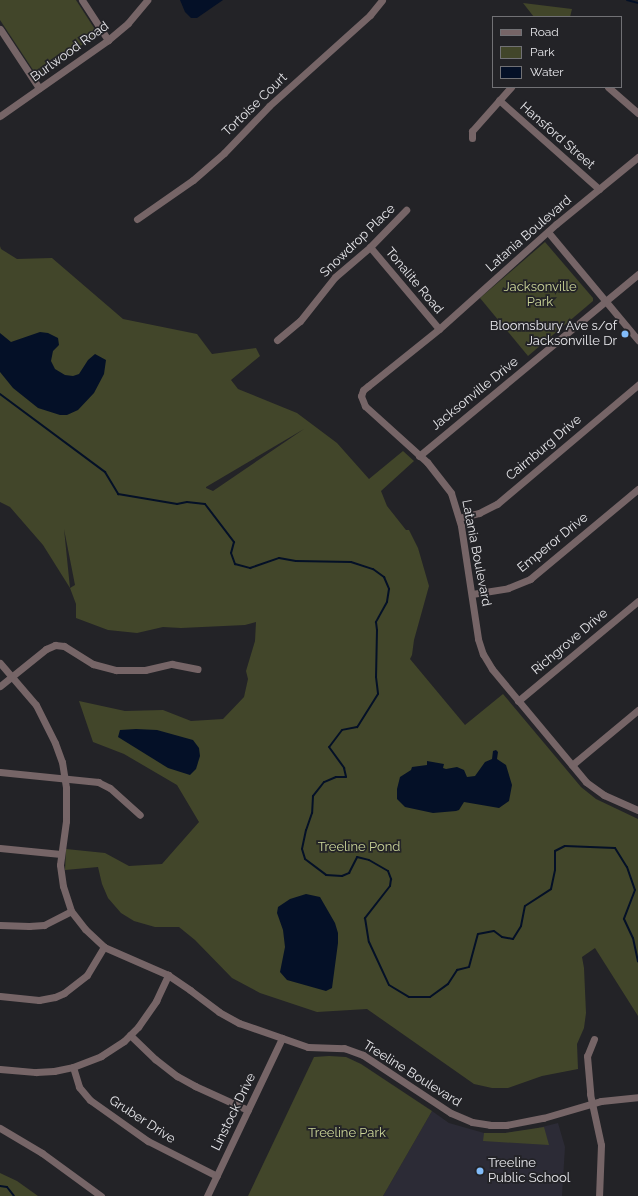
<!DOCTYPE html>
<style>
body{margin:0}
#map{position:relative;width:638px;height:1196px;overflow:hidden;background:#232327;font-family:Raleway,sans-serif}
div>[style]{position:absolute}
.built>*{inset:0;background:#2c2b36}
.green>*{inset:0;background:#42462a}
.water>*{inset:0;background:#041027}
.stream>*{height:2px;margin:-1px;padding:0 1px;transform-origin:1px;border-radius:1px;background:#041027}
.minor>*{height:7px;margin:-3.5px;padding:0 3.5px;transform-origin:3.5px;border-radius:3.5px;background:#766567}
.dots>*{width:11px;height:11px;translate:-50% -50%;box-sizing:border-box;border:2px solid #232327;border-radius:50%}
span{translate:-50% -50%;white-space:nowrap;text-align:center;line-height:1.15;-webkit-text-stroke:3.5px #232327;paint-order:stroke}
.street-label{font-size:13px;color:#e7e7eb}
.park-label{font-size:13px;color:#cbd598}
.poi-label{font-size:13px;color:#e7e7eb}
.right{translate:-100% -50%;text-align:right}
.left{translate:0 -50%;text-align:left}
.legend{position:absolute;left:492px;top:16px;width:130px;height:72px;box-sizing:border-box;background:#232327;border:1px solid #717175;margin:0;padding:5px 7px;list-style:none;font-size:12px;color:#e7e7eb}
.legend li{display:flex;align-items:center;gap:8px;height:20px}
.legend b{width:20px;border:1px solid #717175}
</style>
<div id="map">
<div class="built">
<i style="clip-path:polygon(432px 1111px,449px 1123px,484px 1133px,505px 1133px,534px 1129px,558px 1123px,565px 1147px,562px 1196px,383px 1196px)"></i>
</div>
<div class="green">
<i style="clip-path:polygon(0 0,76px 0,98px 34px,37px 76px,0 20px)"></i>
<i style="clip-path:polygon(523px 3px,572px 9px,570px 17px,534px 17px)"></i>
<i style="clip-path:polygon(545px 242px,593px 298px,593px 301px,528px 356px,480px 298px)"></i>
<i style="clip-path:polygon(evenodd,0 246px,1px 249px,17px 259px,52px 258px,123px 319px,197px 334px,212px 354px,256px 348px,260px 356px,231px 380px,238px 389px,297px 413px,337px 443px,369px 479px,403px 451px,414px 461px,381px 491px,387px 506px,406px 530px,409px 530px,418px 548px,429px 586px,414px 640px,412px 655px,410px 659px,465px 725px,503px 694px,581px 787px,596px 799px,638px 819px,638px 1016px,595px 948px,582px 957px,584px 968px,586px 1013px,584px 1028px,577px 1044px,578px 1069px,542px 1076px,508px 1088px,492px 1088px,474px 1084px,367px 1009px,317px 1012px,260px 993px,232px 978px,195px 940px,179px 927px,155px 927px,134px 921px,121px 913px,108px 898px,102px 884px,98px 867px,65px 870px,66px 849px,105px 853px,129px 866px,162px 864px,199px 822px,177px 785px,124px 754px,93px 742px,79px 701px,125px 711px,163px 710px,191px 721px,223px 719px,244px 697px,248px 679px,246px 671px,255px 641px,256px 622px,245px 625px,181px 628px,163px 627px,137px 633px,108px 630px,76px 618px,76px 604px,70px 588px,43px 545px,10px 507px,0 502px,0 246px,304px 429px,213px 491px,206px 488px,206px 487px,304px 429px,0 246px,64px 529px,75px 585px,70px 588px,64px 529px)"></i>
<i style="clip-path:polygon(329px 1056px,346px 1057px,361px 1064px,432px 1111px,383px 1196px,248px 1196px,314px 1057px)"></i>
<i style="clip-path:polygon(544px 1127px,549px 1145px,483px 1141px,484px 1133px,505px 1133px)"></i>
<i style="clip-path:polygon(0 1173px,17px 1181px,38px 1196px,0 1196px)"></i>
</div>
<div class="water">
<i style="clip-path:polygon(180px 0,223px 0,197px 18px,191px 18px,185px 12px)"></i>
<i style="clip-path:polygon(40px 332px,48px 333px,58px 338px,59px 345px,53px 351px,51px 361px,55px 369px,65px 375px,73px 376px,79px 374px,88px 360px,95px 354px,106px 360px,104px 374px,94px 393px,78px 410px,67px 415px,60px 415px,38px 408px,13px 388px,0 372px,0 333px,11px 342px)"></i>
<i style="clip-path:polygon(136px 729px,157px 730px,193px 740px,199px 748px,200px 756px,196px 769px,190px 775px,168px 768px,118px 737px,120px 730px)"></i>
<i style="clip-path:polygon(496px 750px,498px 752px,497px 759px,506px 765px,512px 785px,509px 801px,499px 808px,464px 802px,459px 810px,456px 811px,433px 813px,405px 807px,397px 799px,397px 789px,400px 777px,411px 770px,412px 767px,427px 765px,427px 761px,444px 764px,443px 768px,446px 769px,457px 767px,464px 770px,467px 777px,475px 776px,485px 762px,492px 759px,493px 751px)"></i>
<i style="clip-path:polygon(306px 894px,320px 897px,335px 923px,338px 933px,338px 943px,332px 988px,326px 991px,287px 980px,280px 972px,285px 947px,283px 930px,277px 913px,278px 907px,290px 899px)"></i>
</div>
<div class="stream">
<i style="left:627px;top:0;width:11px;rotate:15deg"></i>
<i style="left:0;top:394px;width:131px;rotate:36.6deg"></i>
<i style="left:105px;top:472px;width:26px;rotate:59deg"></i>
<i style="left:118px;top:494px;width:60px;rotate:9.6deg"></i>
<i style="left:177px;top:504px;width:10px;rotate:-11deg"></i>
<i style="left:187px;top:502px;width:18px;rotate:6deg"></i>
<i style="left:205px;top:504px;width:48px;rotate:52.7deg"></i>
<i style="left:234px;top:542px;width:11px;rotate:105deg"></i>
<i style="left:231px;top:553px;width:12px;rotate:70deg"></i>
<i style="left:235px;top:564px;width:16px;rotate:15deg"></i>
<i style="left:250px;top:568px;width:31px;rotate:-19deg"></i>
<i style="left:279px;top:558px;width:17px;rotate:10deg"></i>
<i style="left:296px;top:561px;width:55px;rotate:1deg"></i>
<i style="left:351px;top:562px;width:23px;rotate:18deg"></i>
<i style="left:373px;top:569px;width:14px;rotate:36deg"></i>
<i style="left:384px;top:577px;width:13px;rotate:67deg"></i>
<i style="left:389px;top:589px;width:13px;rotate:99deg"></i>
<i style="left:387px;top:602px;width:23px;rotate:119deg"></i>
<i style="left:376px;top:622px;width:8px;rotate:83deg"></i>
<i style="left:377px;top:630px;width:47px;rotate:91.2deg"></i>
<i style="left:376px;top:677px;width:17px;rotate:83deg"></i>
<i style="left:378px;top:694px;width:39px;rotate:122deg"></i>
<i style="left:357px;top:727px;width:15px;rotate:169deg"></i>
<i style="left:342px;top:730px;width:21px;rotate:127deg"></i>
<i style="left:329px;top:747px;width:26px;rotate:54deg"></i>
<i style="left:344px;top:768px;width:9px;rotate:77deg"></i>
<i style="left:346px;top:777px;width:10px;rotate:180deg"></i>
<i style="left:336px;top:777px;width:13px;rotate:157deg"></i>
<i style="left:324px;top:782px;width:18px;rotate:128deg"></i>
<i style="left:313px;top:796px;width:17px;rotate:93deg"></i>
<i style="left:312px;top:813px;width:18px;rotate:109deg"></i>
<i style="left:306px;top:830px;width:19px;rotate:102deg"></i>
<i style="left:302px;top:849px;width:10px;rotate:73deg"></i>
<i style="left:305px;top:859px;width:26px;rotate:37deg"></i>
<i style="left:326px;top:875px;width:16px;rotate:4deg"></i>
<i style="left:342px;top:876px;width:8px;rotate:-23deg"></i>
<i style="left:349px;top:873px;width:18px;rotate:-63deg"></i>
<i style="left:357px;top:857px;width:12px;rotate:14deg"></i>
<i style="left:369px;top:860px;width:22px;rotate:30deg"></i>
<i style="left:388px;top:871px;width:9px;rotate:69deg"></i>
<i style="left:391px;top:879px;width:7px;rotate:98deg"></i>
<i style="left:390px;top:886px;width:41px;rotate:128deg"></i>
<i style="left:365px;top:918px;width:24px;rotate:81deg"></i>
<i style="left:369px;top:942px;width:47px;rotate:65.1deg"></i>
<i style="left:389px;top:985px;width:23px;rotate:31deg"></i>
<i style="left:409px;top:997px;width:21px"></i>
<i style="left:430px;top:997px;width:22px;rotate:-36deg"></i>
<i style="left:448px;top:984px;width:17px;rotate:-57deg"></i>
<i style="left:457px;top:970px;width:12px;rotate:-14deg"></i>
<i style="left:469px;top:967px;width:34px;rotate:-75deg"></i>
<i style="left:478px;top:934px;width:16px;rotate:-11deg"></i>
<i style="left:494px;top:931px;width:10px;rotate:37deg"></i>
<i style="left:502px;top:937px;width:11px;rotate:10deg"></i>
<i style="left:513px;top:939px;width:15px;rotate:-58deg"></i>
<i style="left:521px;top:926px;width:20px;rotate:-79deg"></i>
<i style="left:525px;top:906px;width:31px;rotate:-33deg"></i>
<i style="left:551px;top:889px;width:19px;rotate:-78deg"></i>
<i style="left:555px;top:870px;width:19px;rotate:-90deg"></i>
<i style="left:555px;top:851px;width:11px;rotate:-27deg"></i>
<i style="left:565px;top:846px;width:50px;rotate:2.3deg"></i>
<i style="left:615px;top:848px;width:22px;rotate:58deg"></i>
<i style="left:627px;top:867px;width:24px;rotate:71deg"></i>
<i style="left:635px;top:890px;width:31px;rotate:111deg"></i>
<i style="left:624px;top:919px;width:21px;rotate:65deg"></i>
<i style="left:633px;top:938px;width:24px;rotate:78deg"></i>
<i style="left:0;top:1186px;width:7px;rotate:8deg"></i>
<i style="left:7px;top:1187px;width:11px;rotate:52deg"></i>
</div>
<div class="minor">
<i style="left:82px;top:0;width:48px;rotate:57deg"></i>
<i style="left:0;top:29px;width:71px;rotate:56.5deg"></i>
<i style="left:608px;top:87px;width:40px;rotate:41deg"></i>
<i style="left:499px;top:100px;width:134px;rotate:41.7deg"></i>
<i style="left:0;top:116px;width:132px;rotate:-35.1deg"></i>
<i style="left:108px;top:40px;width:26px;rotate:-40deg"></i>
<i style="left:128px;top:23px;width:30px;rotate:-50deg"></i>
<i style="left:472px;top:138px;width:7px;rotate:-90deg"></i>
<i style="left:472px;top:131px;width:59px;rotate:-48.4deg"></i>
<i style="left:638px;top:157px;width:106px;rotate:140.7deg"></i>
<i style="left:556px;top:224px;width:157px;rotate:138.1deg"></i>
<i style="left:439px;top:329px;width:91px;rotate:141.2deg"></i>
<i style="left:368px;top:386px;width:6px;rotate:141deg"></i>
<i style="left:363px;top:390px;width:6px;rotate:108deg"></i>
<i style="left:361px;top:396px;width:11px;rotate:68deg"></i>
<i style="left:365px;top:406px;width:84px;rotate:42.1deg"></i>
<i style="left:427px;top:462px;width:39px;rotate:52deg"></i>
<i style="left:451px;top:493px;width:34px;rotate:73deg"></i>
<i style="left:461px;top:526px;width:114px;rotate:81.4deg"></i>
<i style="left:478px;top:639px;width:16px;rotate:72deg"></i>
<i style="left:483px;top:654px;width:17px;rotate:59deg"></i>
<i style="left:492px;top:669px;width:147px;rotate:50.2deg"></i>
<i style="left:586px;top:782px;width:22px;rotate:36deg"></i>
<i style="left:604px;top:795px;width:37px;rotate:24deg"></i>
<i style="left:137px;top:219px;width:68px;rotate:-34.9deg"></i>
<i style="left:193px;top:180px;width:41px;rotate:-41.1deg"></i>
<i style="left:224px;top:153px;width:65px;rotate:-46.2deg"></i>
<i style="left:269px;top:106px;width:136px;rotate:-42deg"></i>
<i style="left:370px;top:15px;width:19px;rotate:-51deg"></i>
<i style="left:548px;top:232px;width:141px;rotate:50.2deg"></i>
<i style="left:370px;top:247px;width:107px;rotate:49.9deg"></i>
<i style="left:277px;top:340px;width:30px;rotate:-40deg"></i>
<i style="left:300px;top:321px;width:56px;rotate:-51.5deg"></i>
<i style="left:335px;top:277px;width:46px;rotate:-40.6deg"></i>
<i style="left:370px;top:247px;width:52px;rotate:-45.8deg"></i>
<i style="left:419px;top:456px;width:285px;rotate:-39.7deg"></i>
<i style="left:459px;top:518px;width:21px;rotate:-14deg"></i>
<i style="left:479px;top:513px;width:20px;rotate:-27deg"></i>
<i style="left:497px;top:504px;width:185px;rotate:-40.2deg"></i>
<i style="left:472px;top:594px;width:36px;rotate:-9deg"></i>
<i style="left:508px;top:588px;width:24px;rotate:-22deg"></i>
<i style="left:530px;top:579px;width:141px;rotate:-39.8deg"></i>
<i style="left:0;top:663px;width:55px;rotate:49.4deg"></i>
<i style="left:36px;top:705px;width:42px;rotate:63.4deg"></i>
<i style="left:55px;top:743px;width:20px;rotate:70deg"></i>
<i style="left:62px;top:762px;width:26px;rotate:81deg"></i>
<i style="left:66px;top:788px;width:33px;rotate:90deg"></i>
<i style="left:66px;top:821px;width:44px;rotate:97.8deg"></i>
<i style="left:60px;top:865px;width:21px;rotate:82deg"></i>
<i style="left:63px;top:886px;width:26px;rotate:72deg"></i>
<i style="left:71px;top:911px;width:23px;rotate:52deg"></i>
<i style="left:85px;top:929px;width:26px;rotate:43deg"></i>
<i style="left:104px;top:947px;width:70px;rotate:23.6deg"></i>
<i style="left:168px;top:975px;width:27px;rotate:34deg"></i>
<i style="left:190px;top:990px;width:36px;rotate:37deg"></i>
<i style="left:219px;top:1012px;width:23px;rotate:29deg"></i>
<i style="left:239px;top:1023px;width:73px;rotate:19.2deg"></i>
<i style="left:308px;top:1047px;width:36px;rotate:2deg"></i>
<i style="left:344px;top:1048px;width:20px;rotate:20deg"></i>
<i style="left:363px;top:1055px;width:105px;rotate:33.4deg"></i>
<i style="left:451px;top:1113px;width:23px;rotate:23deg"></i>
<i style="left:472px;top:1122px;width:18px;rotate:9deg"></i>
<i style="left:490px;top:1125px;width:16px"></i>
<i style="left:506px;top:1125px;width:38px;rotate:-11deg"></i>
<i style="left:543px;top:1118px;width:60px;rotate:-16.3deg"></i>
<i style="left:601px;top:1101px;width:37px;rotate:-6deg"></i>
<i style="left:0;top:686px;width:59px;rotate:-38.8deg"></i>
<i style="left:46px;top:649px;width:10px;rotate:-24deg"></i>
<i style="left:55px;top:645px;width:9px;rotate:6deg"></i>
<i style="left:64px;top:646px;width:34px;rotate:32deg"></i>
<i style="left:93px;top:664px;width:24px;rotate:15deg"></i>
<i style="left:116px;top:670px;width:29px"></i>
<i style="left:145px;top:670px;width:28px;rotate:-13deg"></i>
<i style="left:172px;top:664px;width:26px;rotate:11deg"></i>
<i style="left:518px;top:701px;width:156px;rotate:-39.8deg"></i>
<i style="left:572px;top:765px;width:86px;rotate:-39.8deg"></i>
<i style="left:0;top:772px;width:99px;rotate:5.8deg"></i>
<i style="left:98px;top:782px;width:13px;rotate:27deg"></i>
<i style="left:110px;top:788px;width:40px;rotate:42deg"></i>
<i style="left:0;top:848px;width:61px;rotate:5.6deg"></i>
<i style="left:0;top:925px;width:29px;rotate:2deg"></i>
<i style="left:29px;top:926px;width:15px;rotate:-4deg"></i>
<i style="left:44px;top:925px;width:30px;rotate:-27deg"></i>
<i style="left:0;top:996px;width:39px;rotate:6deg"></i>
<i style="left:39px;top:1000px;width:16px;rotate:-11deg"></i>
<i style="left:55px;top:997px;width:10px;rotate:-24deg"></i>
<i style="left:64px;top:993px;width:29px;rotate:-38deg"></i>
<i style="left:87px;top:975px;width:33px;rotate:-59deg"></i>
<i style="left:130px;top:1035px;width:35px;rotate:44deg"></i>
<i style="left:155px;top:1059px;width:28px;rotate:38deg"></i>
<i style="left:177px;top:1076px;width:21px;rotate:29deg"></i>
<i style="left:195px;top:1086px;width:58px;rotate:24.4deg"></i>
<i style="left:594px;top:1039px;width:18px;rotate:112deg"></i>
<i style="left:587px;top:1056px;width:38px;rotate:85deg"></i>
<i style="left:590px;top:1094px;width:52px;rotate:77.8deg"></i>
<i style="left:601px;top:1145px;width:51px;rotate:92.2deg"></i>
<i style="left:73px;top:1067px;width:21px;rotate:73deg"></i>
<i style="left:79px;top:1087px;width:17px;rotate:50deg"></i>
<i style="left:90px;top:1100px;width:71px;rotate:35.3deg"></i>
<i style="left:148px;top:1141px;width:77px;rotate:26.9deg"></i>
<i style="left:0;top:1069px;width:36px;rotate:5deg"></i>
<i style="left:36px;top:1072px;width:18px;rotate:-3deg"></i>
<i style="left:54px;top:1071px;width:19px;rotate:-12deg"></i>
<i style="left:73px;top:1067px;width:30px;rotate:-21deg"></i>
<i style="left:101px;top:1056px;width:27px;rotate:-33deg"></i>
<i style="left:124px;top:1041px;width:20px;rotate:-45deg"></i>
<i style="left:138px;top:1027px;width:32px;rotate:-55deg"></i>
<i style="left:156px;top:1001px;width:29px;rotate:-65deg"></i>
<i style="left:0;top:1128px;width:49px;rotate:30.8deg"></i>
<i style="left:42px;top:1153px;width:73px;rotate:36.1deg"></i>
<i style="left:207px;top:1196px;width:175px;rotate:-64.6deg"></i>
</div>
<div class="dots">
<i style="left:625px;top:334px;background:#82bcfa"></i>
<i style="left:480px;top:1171px;background:#82bcfa"></i>
</div>
<div class="street-label">
<span style="left:70px;top:52px;rotate:-36deg">Burlwood Road</span>
<span style="left:255px;top:105px;rotate:-44deg">Tortoise Court</span>
<span style="left:557px;top:136px;rotate:41deg">Hansford Street</span>
<span style="left:529px;top:234px;rotate:-41deg">Latania Boulevard</span>
<span style="left:358px;top:241px;rotate:-44deg">Snowdrop Place</span>
<span style="left:414px;top:281px;rotate:50deg">Tonalite Road</span>
<span style="left:475px;top:394px;rotate:-39deg">Jacksonville Drive</span>
<span style="left:544px;top:448px;rotate:-40deg">Cairnburg Drive</span>
<span style="left:553px;top:543px;rotate:-39deg">Emperor Drive</span>
<span style="left:476px;top:553px;rotate:79deg">Latania Boulevard</span>
<span style="left:570px;top:642px;rotate:-40deg">Richgrove Drive</span>
<span style="left:412px;top:1074px;rotate:32deg">Treeline Boulevard</span>
<span style="left:234px;top:1112px;rotate:-64deg">Linstock Drive</span>
<span style="left:142px;top:1120px;rotate:33deg">Gruber Drive</span>
</div>
<div class="park-label">
<span style="left:540px;top:295px">Jacksonville<br>Park</span>
<span style="left:359px;top:847px">Treeline Pond</span>
<span style="left:347px;top:1133px">Treeline Park</span>
</div>
<div class="poi-label">
<span class="right" style="left:617px;top:334px">Bloomsbury Ave s/of<br>Jacksonville Dr</span>
<span class="left" style="left:488px;top:1171px">Treeline<br>Public School</span>
</div>
<ul class="legend">
<li><b style="height:5px;background:#766567"></b>Road</li>
<li><b style="height:11px;background:#42462a"></b>Park</li>
<li><b style="height:11px;background:#041027"></b>Water</li>
</ul>
</div>
